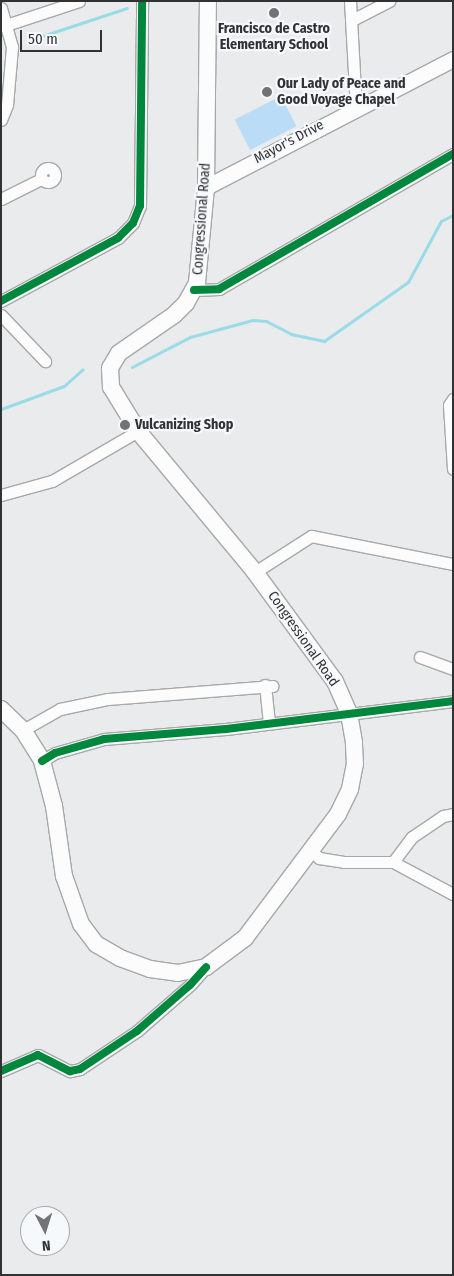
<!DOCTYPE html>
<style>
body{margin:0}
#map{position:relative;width:454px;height:1276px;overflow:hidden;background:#eaebed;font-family:"Fira Sans Condensed",sans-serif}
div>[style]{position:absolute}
.green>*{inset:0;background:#badcf6;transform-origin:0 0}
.stream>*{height:3px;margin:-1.5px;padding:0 1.5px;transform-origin:1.5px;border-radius:1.5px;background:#99dce7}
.roads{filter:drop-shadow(1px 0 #a7a8a9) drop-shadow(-1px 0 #a7a8a9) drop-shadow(0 1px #a7a8a9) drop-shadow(0 -1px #a7a8a9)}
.minor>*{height:11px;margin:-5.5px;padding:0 5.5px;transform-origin:5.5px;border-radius:5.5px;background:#fcfcfc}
.minor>.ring{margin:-5.5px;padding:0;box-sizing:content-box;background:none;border:11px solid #fcfcfc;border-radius:50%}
.tertiary>*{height:15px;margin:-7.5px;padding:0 7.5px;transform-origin:7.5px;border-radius:7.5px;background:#fcfcfc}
.secondary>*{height:16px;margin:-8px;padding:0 8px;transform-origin:8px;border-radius:8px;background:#fcfcfc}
.cycleway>*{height:8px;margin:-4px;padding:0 4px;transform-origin:4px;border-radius:4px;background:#00873e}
.dots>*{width:14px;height:14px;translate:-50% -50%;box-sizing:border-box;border:2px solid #f6f9fb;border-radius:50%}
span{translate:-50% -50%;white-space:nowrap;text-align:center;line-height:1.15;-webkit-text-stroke:4.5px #f6f9fb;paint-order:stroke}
.poi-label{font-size:14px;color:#313233;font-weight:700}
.left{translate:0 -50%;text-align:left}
.street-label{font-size:14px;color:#313233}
.frame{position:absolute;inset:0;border:2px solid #313233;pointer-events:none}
.north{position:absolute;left:20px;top:1206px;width:50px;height:50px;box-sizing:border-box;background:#f6f9fb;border:1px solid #a7a9ab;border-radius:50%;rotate:175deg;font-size:14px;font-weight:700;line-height:20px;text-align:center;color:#313233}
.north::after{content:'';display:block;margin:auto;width:18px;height:22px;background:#727374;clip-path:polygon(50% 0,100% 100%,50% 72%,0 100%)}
.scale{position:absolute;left:20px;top:30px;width:82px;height:22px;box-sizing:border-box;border:2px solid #313233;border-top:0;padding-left:6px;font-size:15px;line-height:18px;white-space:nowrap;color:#313233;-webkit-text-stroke:4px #f6f9fb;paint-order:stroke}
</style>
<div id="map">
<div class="green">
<i style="left:281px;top:96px;width:34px;height:52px;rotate:63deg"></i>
</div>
<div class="stream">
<i style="left:30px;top:40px;width:102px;rotate:-18.3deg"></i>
<i style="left:132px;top:367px;width:65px;rotate:-27.3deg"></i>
<i style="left:190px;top:337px;width:65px;rotate:-15.1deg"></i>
<i style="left:253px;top:320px;width:13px;rotate:4deg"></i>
<i style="left:266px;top:321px;width:28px;rotate:27deg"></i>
<i style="left:291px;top:334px;width:34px;rotate:12deg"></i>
<i style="left:324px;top:341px;width:103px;rotate:-35.1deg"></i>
<i style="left:408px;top:282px;width:69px;rotate:-61.6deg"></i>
<i style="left:441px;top:221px;width:13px;rotate:-27deg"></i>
<i style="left:1px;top:409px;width:67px;rotate:-20.1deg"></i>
<i style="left:64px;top:386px;width:25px;rotate:-42deg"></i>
</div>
<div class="roads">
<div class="minor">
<i style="left:350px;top:1px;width:106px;rotate:86.8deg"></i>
<i style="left:1px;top:8px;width:41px;rotate:74.2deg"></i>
<i style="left:12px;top:47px;width:58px;rotate:94.9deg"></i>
<i style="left:7px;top:105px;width:16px;rotate:112deg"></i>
<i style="left:352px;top:20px;width:42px;rotate:-27.2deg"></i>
<i style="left:3px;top:26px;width:80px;rotate:-18.2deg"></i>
<i class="ring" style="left:41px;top:168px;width:3px;height:3px"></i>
<i style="left:1px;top:199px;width:45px;rotate:-26.6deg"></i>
<i style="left:194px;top:290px;width:25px;rotate:-2deg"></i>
<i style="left:219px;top:289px;width:270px;rotate:-30deg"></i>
<i style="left:1px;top:301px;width:133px;rotate:-28.3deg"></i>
<i style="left:118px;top:238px;width:21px;rotate:-45deg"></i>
<i style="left:133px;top:223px;width:18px;rotate:-68deg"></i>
<i style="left:140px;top:206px;width:205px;rotate:-89.4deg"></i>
<i style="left:1px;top:315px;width:64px;rotate:46.3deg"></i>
<i style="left:453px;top:399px;width:7px;rotate:124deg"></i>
<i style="left:449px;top:405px;width:64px;rotate:86.4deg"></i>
<i style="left:1px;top:495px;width:53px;rotate:-15.4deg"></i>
<i style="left:52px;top:481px;width:99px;rotate:-30.2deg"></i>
<i style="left:255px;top:572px;width:67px;rotate:-32.7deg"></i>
<i style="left:311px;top:536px;width:145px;rotate:11.2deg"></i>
<i style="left:420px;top:657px;width:35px;rotate:20deg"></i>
<i style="left:265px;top:685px;width:38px;rotate:84deg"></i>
<i style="left:23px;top:730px;width:43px;rotate:-29.6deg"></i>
<i style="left:60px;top:709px;width:49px;rotate:-11.8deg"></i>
<i style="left:108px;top:699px;width:165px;rotate:-4.5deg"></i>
<i style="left:42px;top:761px;width:15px;rotate:-32deg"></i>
<i style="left:55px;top:753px;width:51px;rotate:-15.9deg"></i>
<i style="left:104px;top:739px;width:122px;rotate:-4.7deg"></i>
<i style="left:226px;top:729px;width:229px;rotate:-7deg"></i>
<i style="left:311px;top:851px;width:11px;rotate:41deg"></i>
<i style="left:319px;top:858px;width:25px;rotate:9deg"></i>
<i style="left:344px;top:862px;width:49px"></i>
<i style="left:393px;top:862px;width:68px;rotate:28.1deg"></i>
<i style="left:393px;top:862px;width:31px;rotate:-53deg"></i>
<i style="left:412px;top:837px;width:37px;rotate:-34deg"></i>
<i style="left:443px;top:816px;width:10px;rotate:-11deg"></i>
<i style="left:1px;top:1071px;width:40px;rotate:-23.4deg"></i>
<i style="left:38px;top:1055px;width:36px;rotate:27deg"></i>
<i style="left:70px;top:1071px;width:10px;rotate:-11deg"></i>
<i style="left:80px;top:1069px;width:69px;rotate:-33.7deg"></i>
<i style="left:137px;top:1031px;width:70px;rotate:-41deg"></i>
<i style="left:190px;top:985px;width:24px;rotate:-48deg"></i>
</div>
<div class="tertiary">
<i style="left:206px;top:187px;width:278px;rotate:-27.4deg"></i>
</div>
<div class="secondary">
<i style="left:1px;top:709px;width:30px;rotate:44deg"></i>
<i style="left:23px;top:730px;width:36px;rotate:58deg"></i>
<i style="left:42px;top:761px;width:47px;rotate:75.1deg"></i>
<i style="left:54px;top:806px;width:71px;rotate:81.9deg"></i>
<i style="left:64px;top:876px;width:51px;rotate:70.5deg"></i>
<i style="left:81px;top:924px;width:25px;rotate:53deg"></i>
<i style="left:96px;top:944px;width:28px;rotate:30deg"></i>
<i style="left:120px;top:958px;width:32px;rotate:20deg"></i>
<i style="left:150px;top:969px;width:28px;rotate:8deg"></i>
<i style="left:178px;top:973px;width:29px;rotate:-12deg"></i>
<i style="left:206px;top:967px;width:49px;rotate:-36.6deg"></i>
<i style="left:245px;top:938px;width:155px;rotate:-53.1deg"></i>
<i style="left:338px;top:814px;width:28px;rotate:-64deg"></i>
<i style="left:350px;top:789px;width:25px;rotate:-79deg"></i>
<i style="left:355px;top:764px;width:22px;rotate:-93deg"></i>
<i style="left:354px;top:742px;width:29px;rotate:-100deg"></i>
<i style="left:349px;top:713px;width:36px;rotate:-114deg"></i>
<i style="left:334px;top:680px;width:134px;rotate:-126.2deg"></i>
<i style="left:255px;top:572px;width:183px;rotate:-129.7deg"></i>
<i style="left:138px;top:431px;width:52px;rotate:-121.5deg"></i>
<i style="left:111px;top:387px;width:19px;rotate:-93deg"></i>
<i style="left:110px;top:368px;width:17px;rotate:-59deg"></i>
<i style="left:119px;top:353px;width:67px;rotate:-34.6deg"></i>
<i style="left:174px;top:315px;width:17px;rotate:-45deg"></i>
<i style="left:186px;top:303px;width:23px;rotate:-61deg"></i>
<i style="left:197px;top:283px;width:96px;rotate:-84.6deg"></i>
<i style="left:206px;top:187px;width:186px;rotate:-89.4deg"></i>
</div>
</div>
<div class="cycleway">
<i style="left:194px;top:290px;width:25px;rotate:-2deg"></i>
<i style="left:219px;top:289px;width:270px;rotate:-30deg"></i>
<i style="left:1px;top:301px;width:133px;rotate:-28.3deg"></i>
<i style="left:118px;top:238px;width:21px;rotate:-45deg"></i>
<i style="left:133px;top:223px;width:18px;rotate:-68deg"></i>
<i style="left:140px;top:206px;width:205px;rotate:-89.4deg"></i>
<i style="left:42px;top:761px;width:15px;rotate:-32deg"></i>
<i style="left:55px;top:753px;width:51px;rotate:-15.9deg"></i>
<i style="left:104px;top:739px;width:122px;rotate:-4.7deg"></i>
<i style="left:226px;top:729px;width:229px;rotate:-7deg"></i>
<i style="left:1px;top:1071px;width:40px;rotate:-23.4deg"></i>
<i style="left:38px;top:1055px;width:36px;rotate:27deg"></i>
<i style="left:70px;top:1071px;width:10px;rotate:-11deg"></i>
<i style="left:80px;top:1069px;width:69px;rotate:-33.7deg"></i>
<i style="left:137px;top:1031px;width:70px;rotate:-41deg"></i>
<i style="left:190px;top:985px;width:24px;rotate:-48deg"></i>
</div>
<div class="dots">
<i style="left:274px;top:13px;background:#727374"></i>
<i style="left:267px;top:92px;background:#727374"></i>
<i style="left:125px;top:425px;background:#727374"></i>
</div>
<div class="poi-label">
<span style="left:274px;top:37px">Francisco de Castro<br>Elementary School</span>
<span class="left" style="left:277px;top:92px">Our Lady of Peace and<br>Good Voyage Chapel</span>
<span class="left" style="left:135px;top:425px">Vulcanizing Shop</span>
</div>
<div class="street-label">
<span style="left:289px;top:142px;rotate:-28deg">Mayor's Drive</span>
<span style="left:202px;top:219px;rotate:-86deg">Congressional Road</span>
<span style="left:303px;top:639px;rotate:55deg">Congressional Road</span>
</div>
<div class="frame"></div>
<div class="north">N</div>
<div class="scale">50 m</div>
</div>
